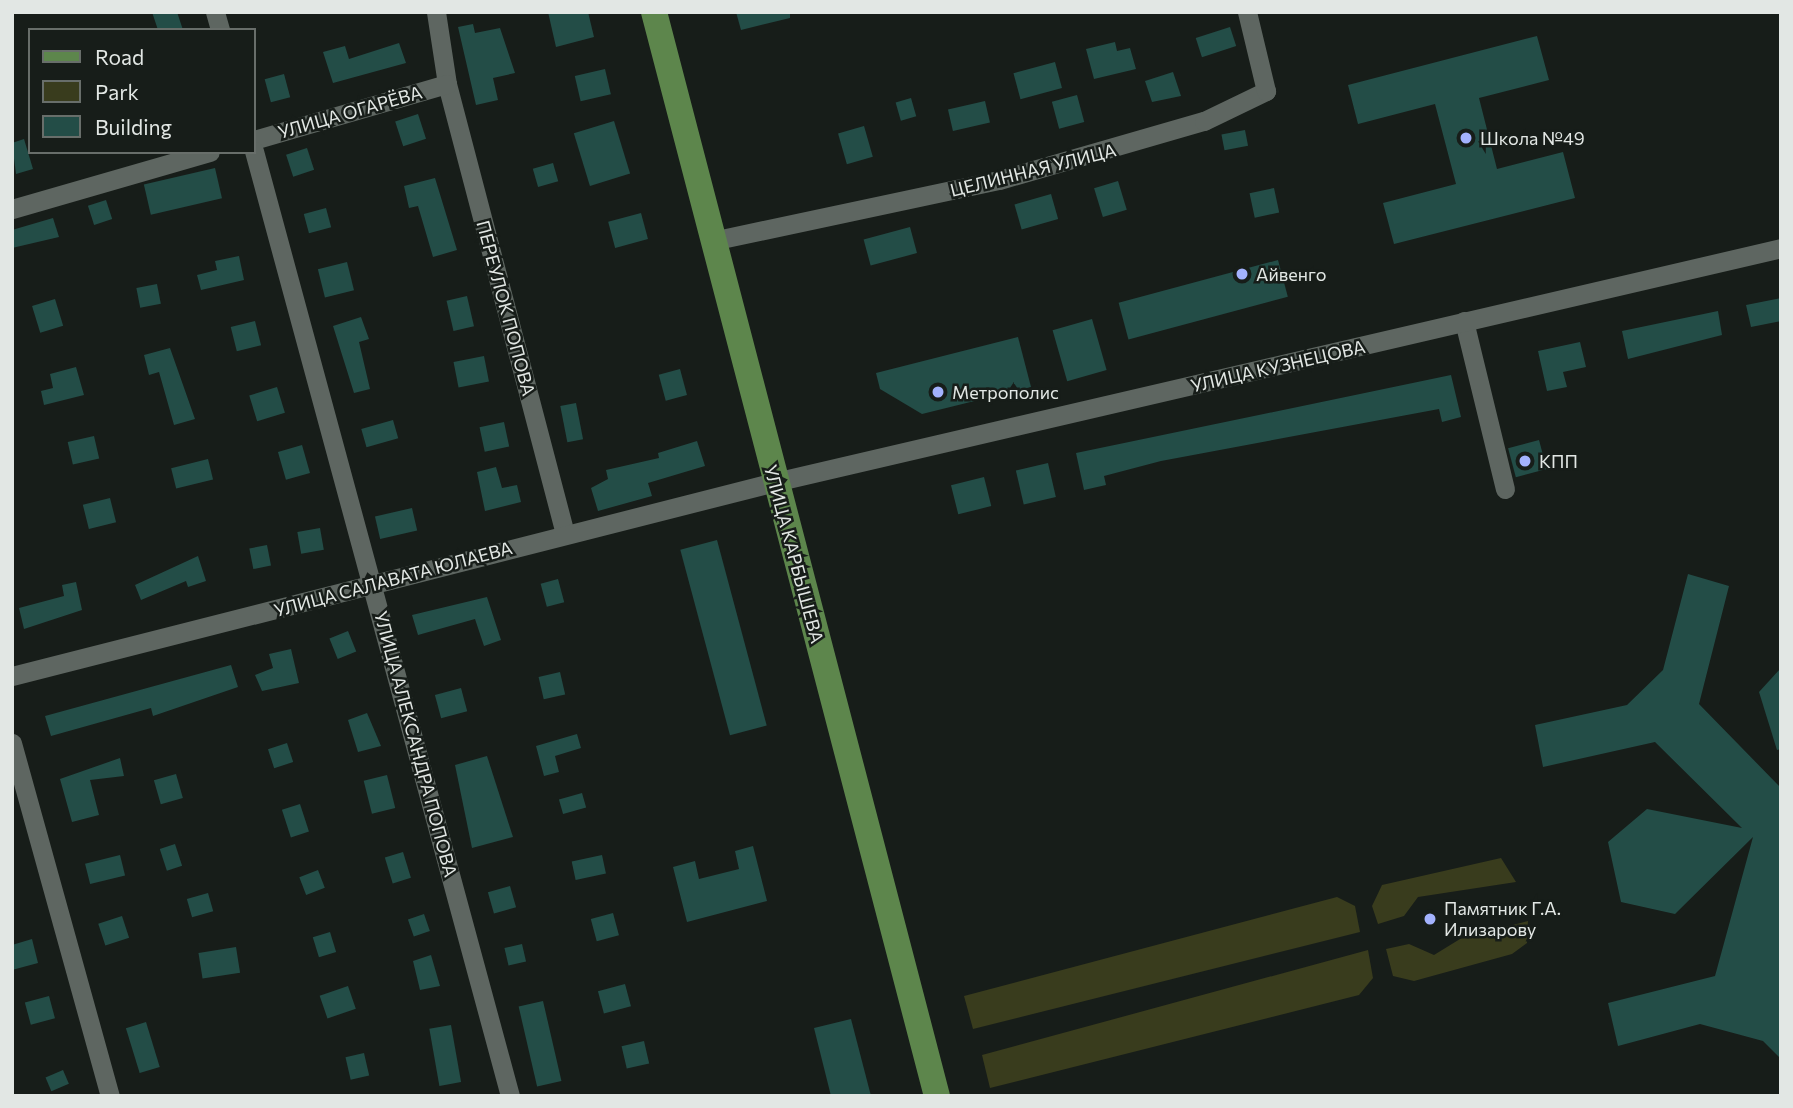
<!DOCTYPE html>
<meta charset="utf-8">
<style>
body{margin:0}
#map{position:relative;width:1793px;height:1108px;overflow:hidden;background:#171d19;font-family:Commissioner,sans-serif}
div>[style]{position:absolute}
.green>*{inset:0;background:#393c1d}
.building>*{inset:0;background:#234d47;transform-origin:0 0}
.minor>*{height:19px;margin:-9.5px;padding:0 9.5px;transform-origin:9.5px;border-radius:9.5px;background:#5e6661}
.major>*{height:26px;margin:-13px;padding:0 13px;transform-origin:13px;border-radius:13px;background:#5d864c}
.dots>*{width:19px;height:19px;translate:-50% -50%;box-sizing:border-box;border:4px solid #171d19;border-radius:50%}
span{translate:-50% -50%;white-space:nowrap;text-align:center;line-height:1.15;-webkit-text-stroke:5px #171d19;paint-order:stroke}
.street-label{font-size:18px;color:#e2e7e4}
.poi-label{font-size:18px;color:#e2e7e4}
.left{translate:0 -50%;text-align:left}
.frame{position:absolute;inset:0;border:14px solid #e2e7e4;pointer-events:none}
.legend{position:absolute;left:28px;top:28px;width:228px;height:126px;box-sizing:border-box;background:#171d19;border:2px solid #686e6a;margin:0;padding:9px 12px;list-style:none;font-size:21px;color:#e2e7e4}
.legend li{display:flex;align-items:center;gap:14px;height:35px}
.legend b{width:35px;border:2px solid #686e6a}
</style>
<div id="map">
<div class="green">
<i style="clip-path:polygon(1501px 858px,1516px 882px,1418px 897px,1404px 916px,1378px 924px,1372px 906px,1382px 885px)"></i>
<i style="clip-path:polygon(1337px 897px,1355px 906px,1360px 932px,973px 1029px,964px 996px)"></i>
<i style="clip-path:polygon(1528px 921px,1527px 943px,1512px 954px,1414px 981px,1393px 976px,1386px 949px,1409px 944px,1434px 955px,1460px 939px)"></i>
<i style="clip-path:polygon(1368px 950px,1373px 978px,1359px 995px,990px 1088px,982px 1055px)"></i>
</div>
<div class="building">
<i style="clip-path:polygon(152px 12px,177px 12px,183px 30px,158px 30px)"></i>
<i style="clip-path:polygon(548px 12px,588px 12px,594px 37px,556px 47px)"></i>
<i style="clip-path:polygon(736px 12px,790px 12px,790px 18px,741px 30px)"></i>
<i style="clip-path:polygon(473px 24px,475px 33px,500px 28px,515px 73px,493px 78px,498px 100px,476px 105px,458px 27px)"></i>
<i style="left:1230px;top:27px;width:20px;height:36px;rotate:72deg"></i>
<i style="clip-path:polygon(1537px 36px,1549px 80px,1479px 98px,1497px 169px,1563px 152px,1575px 198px,1394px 244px,1383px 203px,1456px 184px,1435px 104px,1358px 124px,1348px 85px)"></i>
<i style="clip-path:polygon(1115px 42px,1117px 51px,1130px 48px,1136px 69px,1094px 79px,1086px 49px)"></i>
<i style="clip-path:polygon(399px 43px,406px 63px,333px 83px,323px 52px,345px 46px,349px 59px)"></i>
<i style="left:1055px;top:62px;width:27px;height:43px;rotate:75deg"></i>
<i style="left:605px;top:69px;width:26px;height:31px;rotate:77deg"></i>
<i style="clip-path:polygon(1173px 72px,1181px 96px,1152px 102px,1145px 81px)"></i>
<i style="left:284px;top:74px;width:24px;height:20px;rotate:75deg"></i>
<i style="left:1077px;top:95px;width:28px;height:26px;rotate:75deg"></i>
<i style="left:911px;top:98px;width:19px;height:16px;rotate:74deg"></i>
<i style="left:985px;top:101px;width:22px;height:38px;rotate:77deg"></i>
<i style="left:418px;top:114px;width:26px;height:24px;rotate:72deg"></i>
<i style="left:614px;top:121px;width:55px;height:42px;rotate:73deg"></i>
<i style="left:864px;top:126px;width:32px;height:27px;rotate:74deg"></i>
<i style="left:1245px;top:130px;width:16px;height:24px;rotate:79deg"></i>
<i style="clip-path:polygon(24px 139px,33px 169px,16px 174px,12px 143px)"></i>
<i style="left:307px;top:148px;width:23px;height:22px;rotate:72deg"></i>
<i style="left:553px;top:163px;width:19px;height:21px;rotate:74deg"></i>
<i style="left:215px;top:168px;width:31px;height:73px;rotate:77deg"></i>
<i style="clip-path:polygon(435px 178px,457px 250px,433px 257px,418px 206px,409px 208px,404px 186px)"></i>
<i style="left:1118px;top:181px;width:30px;height:25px;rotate:73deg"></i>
<i style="left:1274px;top:188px;width:25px;height:25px;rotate:78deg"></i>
<i style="left:1051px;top:194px;width:26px;height:38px;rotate:74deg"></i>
<i style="left:106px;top:200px;width:20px;height:19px;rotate:72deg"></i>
<i style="left:326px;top:208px;width:20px;height:23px;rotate:75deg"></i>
<i style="left:641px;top:213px;width:27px;height:34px;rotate:75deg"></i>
<i style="clip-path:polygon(53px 218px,59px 237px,12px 248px,12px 230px)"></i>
<i style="left:910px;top:227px;width:27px;height:48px;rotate:75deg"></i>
<i style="clip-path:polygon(239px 256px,244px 280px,201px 290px,197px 275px,217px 270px,215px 261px)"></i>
<i style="left:1278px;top:260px;width:38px;height:165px;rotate:75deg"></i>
<i style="left:347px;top:262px;width:29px;height:30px;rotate:76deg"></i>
<i style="left:157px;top:284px;width:20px;height:21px;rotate:79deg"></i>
<i style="left:467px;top:296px;width:31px;height:21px;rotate:77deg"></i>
<i style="clip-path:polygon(1781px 298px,1781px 321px,1751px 327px,1746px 305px)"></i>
<i style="left:55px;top:299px;width:28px;height:24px;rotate:73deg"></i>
<i style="clip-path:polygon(1718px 311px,1722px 335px,1628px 359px,1622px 331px)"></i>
<i style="clip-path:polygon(361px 317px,369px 339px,359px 342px,370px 389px,354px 393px,333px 326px)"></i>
<i style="left:1092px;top:319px;width:53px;height:41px;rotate:74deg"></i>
<i style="left:255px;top:321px;width:25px;height:25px;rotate:76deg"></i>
<i style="clip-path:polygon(1018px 337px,1031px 387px,922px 414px,880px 389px,876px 373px)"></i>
<i style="clip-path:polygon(1580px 342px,1586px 367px,1563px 372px,1567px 387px,1547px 391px,1538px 351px)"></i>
<i style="clip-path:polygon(170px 348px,195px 419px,174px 425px,159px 372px,149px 375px,144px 355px)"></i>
<i style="left:484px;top:356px;width:26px;height:31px;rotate:79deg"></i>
<i style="clip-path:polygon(76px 367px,84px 395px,44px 405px,41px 391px,53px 388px,50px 374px)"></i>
<i style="left:680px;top:369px;width:27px;height:22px;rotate:75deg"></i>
<i style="clip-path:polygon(1451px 375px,1461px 417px,1442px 422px,1439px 409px,1161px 461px,1104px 476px,1106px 485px,1084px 490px,1076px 453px)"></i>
<i style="left:277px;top:387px;width:27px;height:29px;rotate:73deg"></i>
<i style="left:576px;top:403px;width:37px;height:16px;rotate:79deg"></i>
<i style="left:393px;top:420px;width:19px;height:33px;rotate:74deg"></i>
<i style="left:504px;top:422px;width:25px;height:25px;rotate:78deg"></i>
<i style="left:94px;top:436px;width:23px;height:27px;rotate:77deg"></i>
<i style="left:1539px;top:440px;width:30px;height:32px;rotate:75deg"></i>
<i style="clip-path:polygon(697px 441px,705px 466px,648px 483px,652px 496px,598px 511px,591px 488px,608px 479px,606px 470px,659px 458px,658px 453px)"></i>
<i style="left:302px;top:445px;width:29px;height:25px;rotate:74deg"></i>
<i style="left:208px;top:459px;width:21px;height:38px;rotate:76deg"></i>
<i style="left:1048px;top:463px;width:35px;height:33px;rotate:77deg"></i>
<i style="clip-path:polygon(496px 467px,502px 488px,517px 485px,521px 502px,485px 511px,477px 472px)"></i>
<i style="left:984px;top:477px;width:30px;height:34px;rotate:76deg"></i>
<i style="left:110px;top:498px;width:25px;height:28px;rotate:76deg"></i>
<i style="left:412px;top:508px;width:23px;height:38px;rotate:77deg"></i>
<i style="left:320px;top:528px;width:22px;height:23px;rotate:80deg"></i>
<i style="left:717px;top:540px;width:192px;height:38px;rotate:75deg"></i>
<i style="left:267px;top:545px;width:21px;height:18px;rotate:79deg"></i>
<i style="clip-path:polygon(198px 556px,206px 581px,188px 587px,186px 581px,141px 600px,135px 585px)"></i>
<i style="clip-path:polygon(1688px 574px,1729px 586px,1699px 704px,1781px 788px,1781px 1059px,1763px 1041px,1700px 1024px,1618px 1046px,1608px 1003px,1715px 976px,1753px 837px,1675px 914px,1621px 902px,1608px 842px,1647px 809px,1742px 828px,1655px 742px,1543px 767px,1535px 725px,1627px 705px,1663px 670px)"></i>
<i style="left:558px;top:579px;width:24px;height:18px;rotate:75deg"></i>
<i style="clip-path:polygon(76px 582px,82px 610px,24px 629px,19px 608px,64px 596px,62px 585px)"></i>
<i style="clip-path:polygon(487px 597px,501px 640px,484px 646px,475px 619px,418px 635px,412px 615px)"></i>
<i style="left:348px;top:631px;width:22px;height:20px;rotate:68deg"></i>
<i style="clip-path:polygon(291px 649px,299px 683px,262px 691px,255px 675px,273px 668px,269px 654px)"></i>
<i style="clip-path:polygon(231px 665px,238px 687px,153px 716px,151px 708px,51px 736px,45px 716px)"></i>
<i style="clip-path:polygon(1781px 668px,1781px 749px,1777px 750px,1759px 692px)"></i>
<i style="left:560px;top:672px;width:23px;height:22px;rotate:77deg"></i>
<i style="left:461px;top:688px;width:24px;height:27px;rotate:75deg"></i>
<i style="clip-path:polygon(367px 713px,381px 746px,358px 752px,348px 720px)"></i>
<i style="clip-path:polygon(577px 734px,581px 748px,555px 756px,559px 772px,544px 776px,536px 746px)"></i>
<i style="left:287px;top:743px;width:20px;height:20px;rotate:72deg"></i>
<i style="clip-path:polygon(487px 756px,513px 837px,472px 848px,455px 765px)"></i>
<i style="clip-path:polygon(120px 758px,124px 776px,90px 780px,99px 815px,72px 822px,60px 779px)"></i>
<i style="left:176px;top:774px;width:25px;height:23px;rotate:74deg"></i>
<i style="left:387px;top:775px;width:34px;height:24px;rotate:76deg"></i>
<i style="left:582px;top:793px;width:15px;height:24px;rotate:74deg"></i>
<i style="left:300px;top:804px;width:29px;height:19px;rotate:72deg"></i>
<i style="left:175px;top:844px;width:23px;height:16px;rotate:72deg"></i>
<i style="clip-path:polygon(753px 846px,767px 901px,687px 922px,673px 867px,695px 861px,699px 879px,739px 869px,735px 851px)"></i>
<i style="left:403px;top:852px;width:27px;height:19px;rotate:73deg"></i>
<i style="left:120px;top:855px;width:21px;height:36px;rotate:76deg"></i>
<i style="left:602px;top:855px;width:19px;height:31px;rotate:78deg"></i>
<i style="left:318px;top:870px;width:19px;height:20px;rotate:69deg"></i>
<i style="left:510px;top:886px;width:22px;height:23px;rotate:74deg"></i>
<i style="left:208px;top:893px;width:19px;height:22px;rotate:74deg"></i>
<i style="left:613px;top:913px;width:23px;height:23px;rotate:75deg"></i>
<i style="left:424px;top:914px;width:18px;height:17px;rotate:71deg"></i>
<i style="left:122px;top:916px;width:23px;height:25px;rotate:72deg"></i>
<i style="left:330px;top:932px;width:21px;height:18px;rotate:73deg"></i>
<i style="clip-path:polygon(32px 939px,38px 963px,12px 970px,12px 945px)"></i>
<i style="left:522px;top:944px;width:18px;height:18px;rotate:77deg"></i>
<i style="left:236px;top:947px;width:26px;height:38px;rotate:81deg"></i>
<i style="clip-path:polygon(431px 955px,440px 986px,420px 990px,413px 961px)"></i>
<i style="left:625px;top:984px;width:23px;height:28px;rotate:75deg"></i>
<i style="left:348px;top:986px;width:24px;height:30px;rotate:71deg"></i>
<i style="left:49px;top:996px;width:23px;height:25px;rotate:75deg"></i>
<i style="left:543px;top:1001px;width:82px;height:25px;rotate:77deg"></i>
<i style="clip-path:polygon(851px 1019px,871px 1096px,831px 1096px,814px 1028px)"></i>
<i style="left:146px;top:1022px;width:47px;height:21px;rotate:73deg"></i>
<i style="left:451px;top:1025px;width:58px;height:22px;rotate:80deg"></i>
<i style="left:644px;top:1041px;width:23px;height:23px;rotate:77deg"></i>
<i style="left:364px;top:1053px;width:23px;height:19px;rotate:77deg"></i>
<i style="left:63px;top:1070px;width:15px;height:19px;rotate:67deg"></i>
</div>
<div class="minor">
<i style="left:215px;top:12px;width:19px;rotate:74deg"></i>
<i style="left:436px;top:12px;width:73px;rotate:81.3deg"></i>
<i style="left:447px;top:84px;width:464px;rotate:75.3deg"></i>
<i style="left:254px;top:140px;width:201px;rotate:-16.2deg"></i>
<i style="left:254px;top:151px;width:979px;rotate:74.84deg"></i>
<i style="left:12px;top:209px;width:206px;rotate:-16.1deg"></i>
<i style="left:712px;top:241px;width:293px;rotate:-12deg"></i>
<i style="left:999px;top:180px;width:213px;rotate:-16.1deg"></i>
<i style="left:1204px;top:121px;width:69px;rotate:-25.8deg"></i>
<i style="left:1266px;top:91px;width:81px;rotate:-103.5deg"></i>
<i style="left:1464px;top:321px;width:173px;rotate:76.3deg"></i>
<i style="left:12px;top:676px;width:787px;rotate:-14.27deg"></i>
<i style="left:775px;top:482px;width:1033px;rotate:-13.09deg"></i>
<i style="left:12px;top:743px;width:366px;rotate:74.5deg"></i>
</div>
<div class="major">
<i style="left:654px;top:12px;width:1120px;rotate:75.37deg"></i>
</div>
<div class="dots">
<i style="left:1466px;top:138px;background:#a3b2fd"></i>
<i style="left:1242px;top:274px;background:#a3b2fd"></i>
<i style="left:938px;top:392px;background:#a3b2fd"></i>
<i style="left:1525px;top:461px;background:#a3b2fd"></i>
<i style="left:1430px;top:919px;background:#a3b2fd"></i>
</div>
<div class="street-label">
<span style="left:350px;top:112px;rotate:-16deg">УЛИЦА ОГАРЁВА</span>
<span style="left:1033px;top:170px;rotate:-14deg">ЦЕЛИННАЯ УЛИЦА</span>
<span style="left:506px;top:308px;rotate:75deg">ПЕРЕУЛОК ПОПОВА</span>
<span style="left:1278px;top:366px;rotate:-13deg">УЛИЦА КУЗНЕЦОВА</span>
<span style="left:794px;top:554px;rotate:75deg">УЛИЦА КАРБЫШЕВА</span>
<span style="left:393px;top:579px;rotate:-15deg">УЛИЦА САЛАВАТА ЮЛАЕВА</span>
<span style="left:416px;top:744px;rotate:75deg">УЛИЦА АЛЕКСАНДРА ПОПОВА</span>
</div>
<div class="poi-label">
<span class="left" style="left:1480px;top:138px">Школа №49</span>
<span class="left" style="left:1256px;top:274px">Айвенго</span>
<span class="left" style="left:952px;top:392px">Метрополис</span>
<span class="left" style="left:1539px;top:461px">КПП</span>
<span class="left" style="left:1444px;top:919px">Памятник Г.А.<br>Илизарову</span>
</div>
<div class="frame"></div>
<ul class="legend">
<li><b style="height:9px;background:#5d864c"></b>Road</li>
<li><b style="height:19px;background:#393c1d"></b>Park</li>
<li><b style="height:19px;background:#234d47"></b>Building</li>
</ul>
</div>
